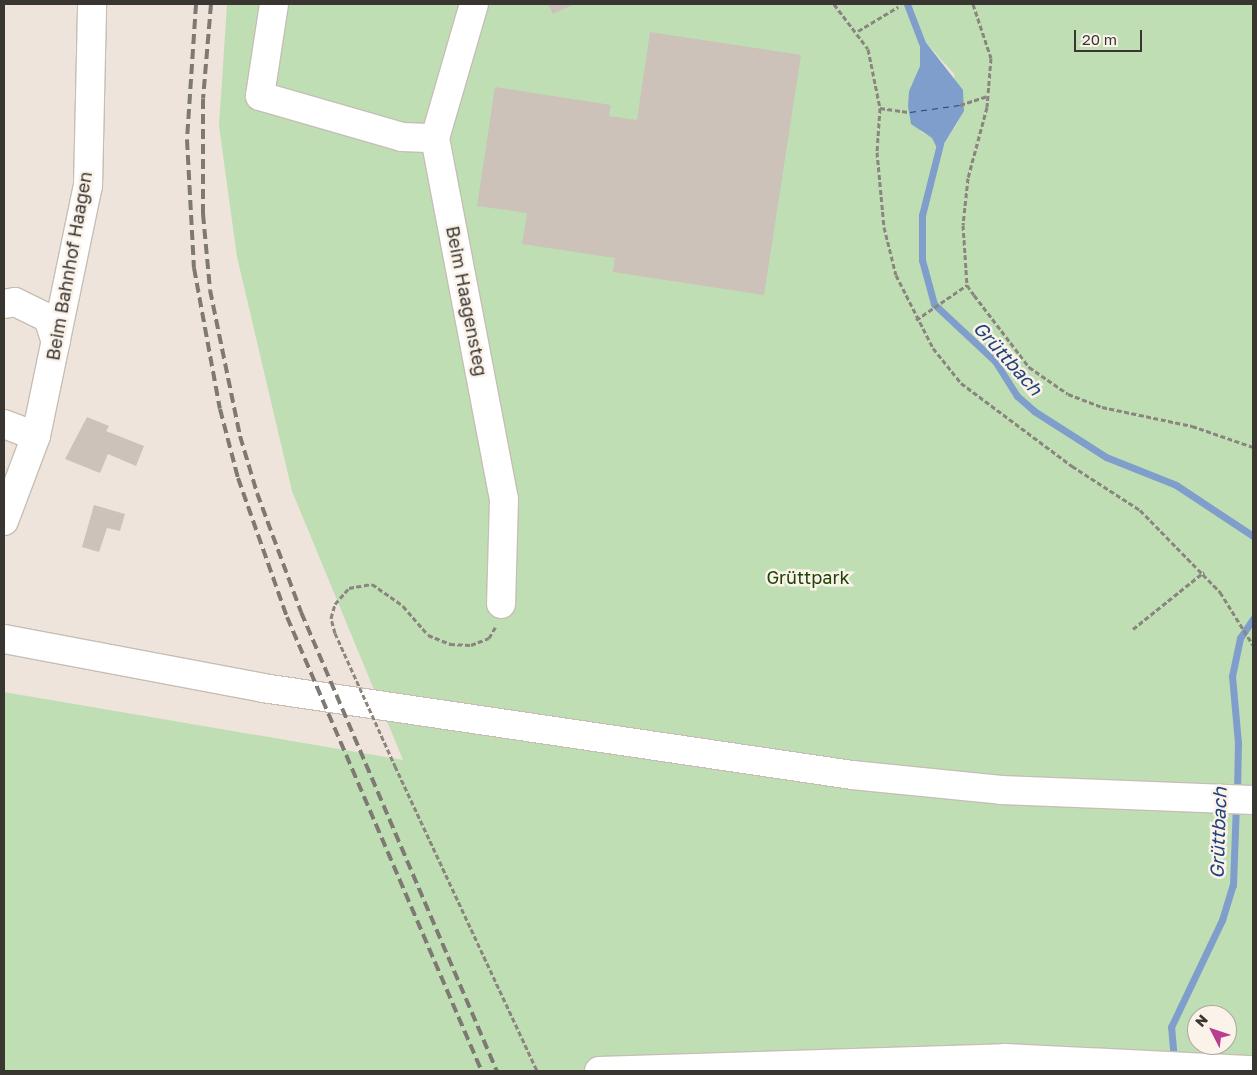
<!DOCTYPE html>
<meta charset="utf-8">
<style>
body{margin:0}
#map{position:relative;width:1257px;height:1075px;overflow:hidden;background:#eee4dc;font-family:"Golos Text",sans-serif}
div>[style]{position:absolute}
.green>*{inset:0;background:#bfdeb4}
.water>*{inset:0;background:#809ecb}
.stream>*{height:7px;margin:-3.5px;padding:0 3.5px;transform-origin:3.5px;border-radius:3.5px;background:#809ecb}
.ferry>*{height:1px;margin-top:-0.5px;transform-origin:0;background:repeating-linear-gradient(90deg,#1d437b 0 6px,transparent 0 11px)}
.building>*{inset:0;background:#ccc2ba}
.path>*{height:3px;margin-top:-1.5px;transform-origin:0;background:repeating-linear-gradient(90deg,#8b857f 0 5px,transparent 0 7.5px)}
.roads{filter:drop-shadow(1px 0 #c6beb5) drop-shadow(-1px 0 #c6beb5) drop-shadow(0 1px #c6beb5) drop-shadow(0 -1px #c6beb5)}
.minor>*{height:28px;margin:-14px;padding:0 14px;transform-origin:14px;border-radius:14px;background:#fff}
.major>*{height:28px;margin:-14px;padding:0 14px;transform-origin:14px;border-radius:14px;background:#fff}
.highway>*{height:28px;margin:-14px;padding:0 14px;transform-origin:14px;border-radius:14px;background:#fff}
.rail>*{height:4px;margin-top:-2px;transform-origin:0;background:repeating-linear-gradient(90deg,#7f7974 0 10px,transparent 0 15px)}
.path-bridge>*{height:3px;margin-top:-1.5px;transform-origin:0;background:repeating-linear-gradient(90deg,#8b857f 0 5px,transparent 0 7.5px)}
span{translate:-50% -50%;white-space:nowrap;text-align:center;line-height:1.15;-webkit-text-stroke:5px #fbf2e9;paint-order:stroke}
.street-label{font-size:18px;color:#393632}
.park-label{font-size:18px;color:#1a4502}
.water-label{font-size:19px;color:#1d437b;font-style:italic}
.frame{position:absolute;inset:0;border:5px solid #393632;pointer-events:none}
.north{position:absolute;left:1187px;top:1005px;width:50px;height:50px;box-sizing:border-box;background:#fbf2e9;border:1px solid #ada7a0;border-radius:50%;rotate:311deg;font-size:14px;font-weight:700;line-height:20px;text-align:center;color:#393632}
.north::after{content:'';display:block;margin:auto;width:18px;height:22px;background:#b83e90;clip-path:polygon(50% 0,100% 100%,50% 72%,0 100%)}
.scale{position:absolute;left:1074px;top:30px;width:68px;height:22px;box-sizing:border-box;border:2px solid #393632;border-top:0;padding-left:6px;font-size:15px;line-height:18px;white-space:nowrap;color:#393632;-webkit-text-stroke:4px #fbf2e9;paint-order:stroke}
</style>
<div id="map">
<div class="green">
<i style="clip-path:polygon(evenodd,227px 4px,1253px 4px,1253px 1071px,4px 1071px,4px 692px,403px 760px,292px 491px,237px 257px,219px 126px,227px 4px,920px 36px,954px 74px,958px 122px,939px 151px,933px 138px,921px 132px,909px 91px,920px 66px,920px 36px,227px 4px,1197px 1015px,1227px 1015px,1227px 1045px,1197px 1045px,1197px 1015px)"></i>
</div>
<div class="water">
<i style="clip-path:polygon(920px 35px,963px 90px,964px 111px,939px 152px,932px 138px,911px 124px,908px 106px,909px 91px,920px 66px)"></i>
</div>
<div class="stream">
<i style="left:907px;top:4px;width:42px;rotate:69deg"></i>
<i style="left:940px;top:144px;width:73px;rotate:104.2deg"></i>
<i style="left:922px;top:215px;width:45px;rotate:90deg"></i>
<i style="left:922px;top:260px;width:46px;rotate:74.7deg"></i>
<i style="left:934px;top:304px;width:83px;rotate:43.1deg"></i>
<i style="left:995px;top:361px;width:41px;rotate:57.8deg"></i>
<i style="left:1017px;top:396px;width:23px;rotate:41deg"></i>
<i style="left:1034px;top:411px;width:85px;rotate:32.6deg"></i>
<i style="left:1106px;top:457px;width:75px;rotate:21.8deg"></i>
<i style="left:1176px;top:485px;width:92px;rotate:33.5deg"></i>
<i style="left:1237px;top:793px;width:50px;rotate:-88.9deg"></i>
<i style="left:1238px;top:743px;width:67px;rotate:-95.1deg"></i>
<i style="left:1232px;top:676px;width:39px;rotate:-78deg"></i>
<i style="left:1240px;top:638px;width:23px;rotate:-56deg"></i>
<i style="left:1174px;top:1060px;width:33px;rotate:-95deg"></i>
<i style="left:1171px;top:1027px;width:119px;rotate:-64.5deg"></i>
<i style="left:1222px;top:920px;width:37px;rotate:-73deg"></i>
<i style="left:1233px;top:885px;width:81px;rotate:-87.9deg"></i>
</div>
<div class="ferry">
<i style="left:910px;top:112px;width:50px;rotate:-8deg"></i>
</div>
<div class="building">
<i style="clip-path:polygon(548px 4px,574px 4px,553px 14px)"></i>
<i style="clip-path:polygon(650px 32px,801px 55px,764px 295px,613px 272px,615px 258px,522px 244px,527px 213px,477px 206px,495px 87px,611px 105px,609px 116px,637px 120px)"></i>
<i style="clip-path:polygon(87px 417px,109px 426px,106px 431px,144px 446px,136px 466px,108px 454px,100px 473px,65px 459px)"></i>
<i style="clip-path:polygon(94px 505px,125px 514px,120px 531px,107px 528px,99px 552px,82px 547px)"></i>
</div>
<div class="path">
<i style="left:834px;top:4px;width:56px;rotate:52.9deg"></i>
<i style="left:868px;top:49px;width:60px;rotate:78.5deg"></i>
<i style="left:880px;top:108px;width:44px;rotate:93.9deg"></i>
<i style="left:877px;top:152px;width:75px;rotate:84.7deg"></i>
<i style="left:884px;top:227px;width:49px;rotate:76deg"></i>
<i style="left:896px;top:275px;width:82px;rotate:63.1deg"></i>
<i style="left:933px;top:348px;width:45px;rotate:51.3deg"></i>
<i style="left:961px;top:383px;width:139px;rotate:36.8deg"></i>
<i style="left:1072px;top:466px;width:81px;rotate:32.9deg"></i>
<i style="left:1140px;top:510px;width:115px;rotate:45.7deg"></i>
<i style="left:1220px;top:592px;width:62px;rotate:58.1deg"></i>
<i style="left:973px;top:4px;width:57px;rotate:71.6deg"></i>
<i style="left:991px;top:58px;width:49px;rotate:94.7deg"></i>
<i style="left:987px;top:107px;width:73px;rotate:105deg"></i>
<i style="left:968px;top:178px;width:47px;rotate:96.1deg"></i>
<i style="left:963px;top:225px;width:60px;rotate:86.2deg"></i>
<i style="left:967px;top:285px;width:12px;rotate:55deg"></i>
<i style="left:974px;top:295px;width:91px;rotate:52.6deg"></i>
<i style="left:1029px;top:367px;width:47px;rotate:34.7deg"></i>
<i style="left:1068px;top:394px;width:36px;rotate:21deg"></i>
<i style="left:1102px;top:407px;width:92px;rotate:11.9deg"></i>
<i style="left:1192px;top:426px;width:65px;rotate:19deg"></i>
<i style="left:858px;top:31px;width:47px;rotate:-31deg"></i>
<i style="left:960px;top:105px;width:29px;rotate:-18deg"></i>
<i style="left:880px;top:108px;width:30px;rotate:8deg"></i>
<i style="left:916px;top:320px;width:62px;rotate:-34.5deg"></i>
<i style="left:1133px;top:629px;width:91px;rotate:-38.8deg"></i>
<i style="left:335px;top:633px;width:16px;rotate:-105deg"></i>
<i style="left:331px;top:618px;width:15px;rotate:-74deg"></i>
<i style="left:335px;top:604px;width:21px;rotate:-49deg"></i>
<i style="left:349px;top:588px;width:23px;rotate:-10deg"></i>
<i style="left:372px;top:584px;width:38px;rotate:35deg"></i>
<i style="left:403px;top:606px;width:38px;rotate:49deg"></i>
<i style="left:428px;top:635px;width:24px;rotate:22deg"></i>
<i style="left:450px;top:644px;width:21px;rotate:3deg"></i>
<i style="left:471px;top:645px;width:19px;rotate:-21deg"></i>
<i style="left:489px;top:638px;width:14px;rotate:-60deg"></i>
<i style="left:395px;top:766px;width:336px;rotate:65deg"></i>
</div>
<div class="roads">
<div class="minor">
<i style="left:274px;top:4px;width:93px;rotate:98.7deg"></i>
<i style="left:260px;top:96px;width:148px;rotate:16.1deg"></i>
<i style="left:402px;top:137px;width:33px;rotate:2deg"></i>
<i style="left:474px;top:4px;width:140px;rotate:106.2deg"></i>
<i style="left:435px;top:138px;width:368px;rotate:79.2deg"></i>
<i style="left:504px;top:499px;width:105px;rotate:91.6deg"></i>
<i style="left:4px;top:304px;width:11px;rotate:-10deg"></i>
<i style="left:15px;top:302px;width:37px;rotate:26deg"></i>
<i style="left:48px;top:318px;width:25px;rotate:72deg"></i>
<i style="left:4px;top:424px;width:34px;rotate:21deg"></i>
<i style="left:4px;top:521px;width:91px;rotate:-69.4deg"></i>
<i style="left:36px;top:436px;width:255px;rotate:-78.3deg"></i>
<i style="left:88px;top:186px;width:182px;rotate:-88.7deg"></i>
</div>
<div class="major">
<i style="left:4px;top:639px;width:264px;rotate:10.7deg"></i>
<i style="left:263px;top:688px;width:595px;rotate:8.4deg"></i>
<i style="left:852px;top:775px;width:150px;rotate:5.7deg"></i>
<i style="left:1001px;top:790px;width:252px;rotate:2.3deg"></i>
</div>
<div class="highway">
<i style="left:599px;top:1071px;width:406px;rotate:-1.8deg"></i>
<i style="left:1005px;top:1058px;width:248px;rotate:2.8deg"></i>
</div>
</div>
<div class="rail">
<i style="left:196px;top:4px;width:136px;rotate:93.8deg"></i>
<i style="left:187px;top:140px;width:128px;rotate:86.9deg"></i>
<i style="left:194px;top:268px;width:143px;rotate:79.6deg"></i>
<i style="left:220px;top:409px;width:71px;rotate:75.4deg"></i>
<i style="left:238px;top:478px;width:147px;rotate:70.6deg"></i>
<i style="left:287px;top:617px;width:494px;rotate:66.8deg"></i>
<i style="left:211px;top:4px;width:95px;rotate:94.8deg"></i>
<i style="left:203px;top:99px;width:115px;rotate:90deg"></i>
<i style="left:203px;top:214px;width:76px;rotate:84.7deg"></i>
<i style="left:210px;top:290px;width:149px;rotate:78.4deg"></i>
<i style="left:240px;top:436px;width:59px;rotate:73.4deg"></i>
<i style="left:257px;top:493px;width:127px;rotate:69.7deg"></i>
<i style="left:301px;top:612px;width:499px;rotate:66.9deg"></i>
</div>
<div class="path-bridge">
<i style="left:335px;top:633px;width:146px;rotate:65.7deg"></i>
</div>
<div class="street-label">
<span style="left:69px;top:266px;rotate:-80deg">Beim Bahnhof Haagen</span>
<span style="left:467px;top:301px;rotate:79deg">Beim Haagensteg</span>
</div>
<div class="park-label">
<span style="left:808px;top:577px">Grüttpark</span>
</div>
<div class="water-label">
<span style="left:1008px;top:358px;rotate:48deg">Grüttbach</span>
<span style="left:1218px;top:833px;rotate:-88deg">Grüttbach</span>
</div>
<div class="frame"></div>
<div class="north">N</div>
<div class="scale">20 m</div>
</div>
